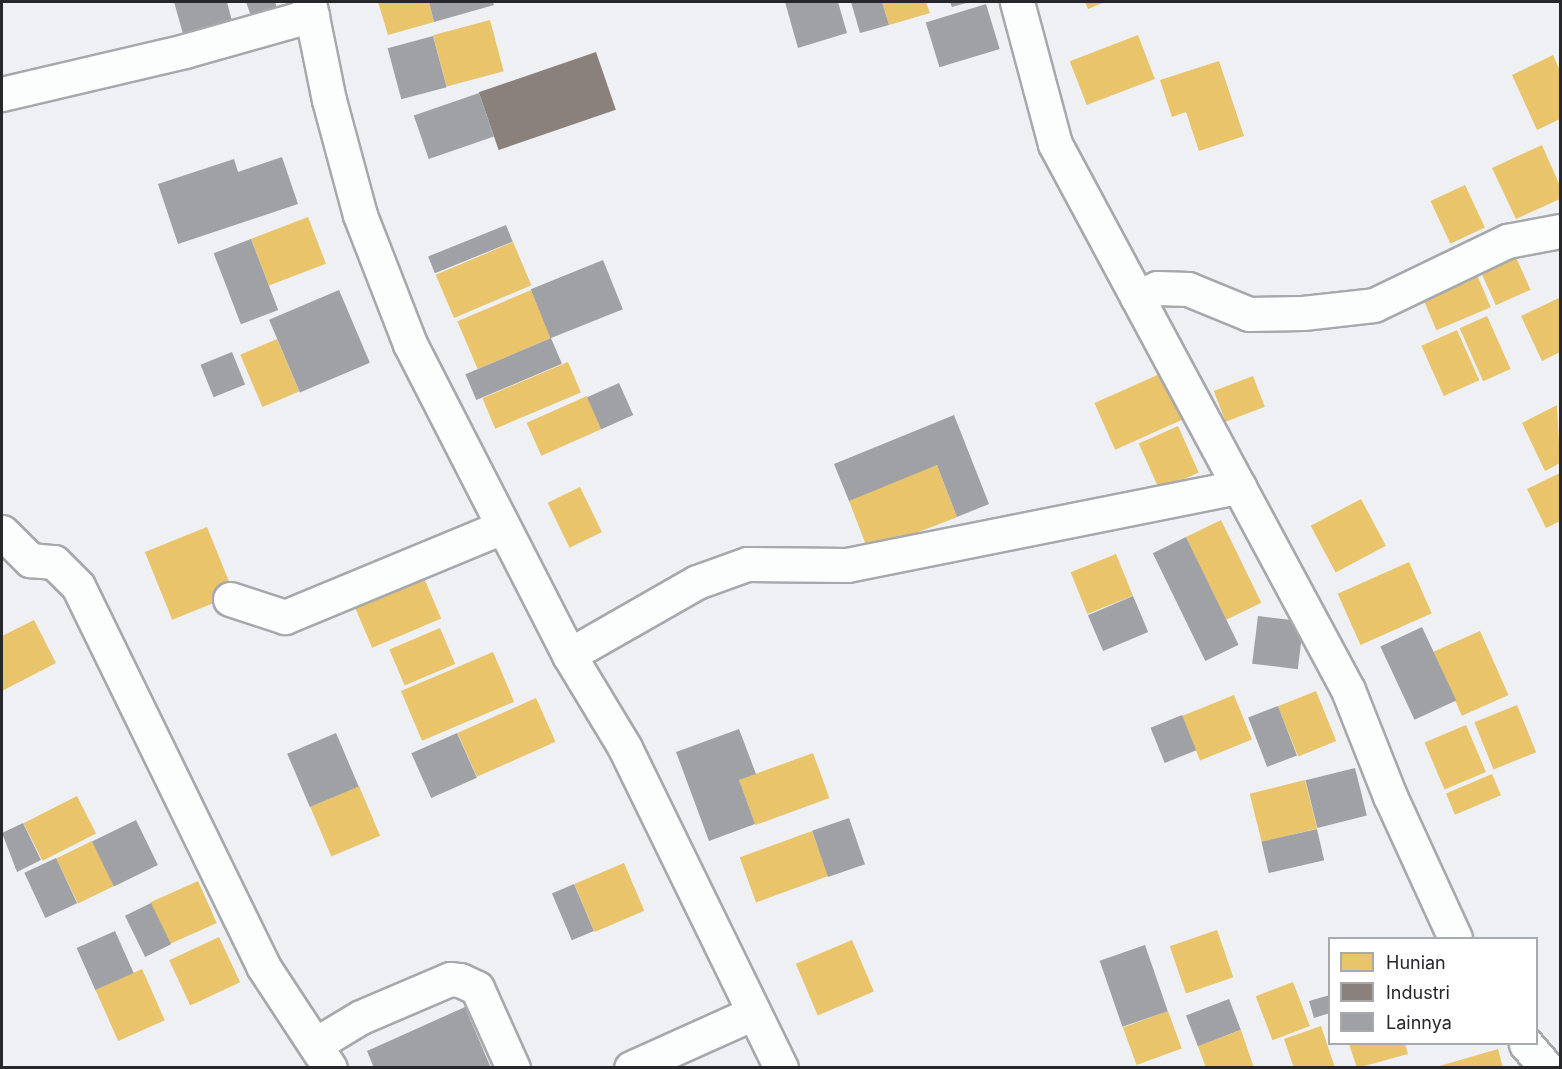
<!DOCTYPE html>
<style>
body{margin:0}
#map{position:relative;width:1562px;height:1069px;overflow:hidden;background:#eef0f3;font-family:Inter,sans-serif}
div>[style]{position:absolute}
.homes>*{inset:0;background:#e9c46a;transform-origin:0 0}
.industry>*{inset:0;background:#8a817c;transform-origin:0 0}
.building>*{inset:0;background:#a0a1a4;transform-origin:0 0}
.roads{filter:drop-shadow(2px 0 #a6a8ab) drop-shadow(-2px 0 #a6a8ab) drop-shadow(0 2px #a6a8ab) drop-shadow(0 -2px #a6a8ab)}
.minor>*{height:33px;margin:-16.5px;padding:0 16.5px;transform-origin:16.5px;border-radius:16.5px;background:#fcfdfd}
span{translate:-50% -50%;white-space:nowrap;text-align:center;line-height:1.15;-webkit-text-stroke:6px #fff;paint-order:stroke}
.frame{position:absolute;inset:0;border:3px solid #26272a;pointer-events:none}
.legend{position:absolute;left:1328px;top:937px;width:210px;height:108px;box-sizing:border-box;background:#fff;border:2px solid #a8a9aa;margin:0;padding:8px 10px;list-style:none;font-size:18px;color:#26272a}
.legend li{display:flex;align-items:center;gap:12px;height:30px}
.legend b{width:30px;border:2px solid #a8a9aa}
</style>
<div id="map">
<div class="homes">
<i style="clip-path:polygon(378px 2px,429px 2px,434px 22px,388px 35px)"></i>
<i style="clip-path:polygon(882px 2px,926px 2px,930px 13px,889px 25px)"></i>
<i style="clip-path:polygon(1085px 2px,1105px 2px,1088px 9px)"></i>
<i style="left:490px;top:20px;width:53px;height:59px;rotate:75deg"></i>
<i style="left:1138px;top:35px;width:47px;height:73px;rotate:69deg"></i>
<i style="clip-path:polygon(1553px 55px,1560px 71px,1560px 119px,1537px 130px,1512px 75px)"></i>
<i style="clip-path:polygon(1219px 61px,1244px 136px,1199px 151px,1186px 112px,1172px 117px,1160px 80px)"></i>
<i style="clip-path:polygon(1542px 145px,1560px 186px,1560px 199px,1516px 219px,1492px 168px)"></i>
<i style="left:1465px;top:185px;width:47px;height:38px;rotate:65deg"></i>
<i style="left:308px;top:217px;width:50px;height:61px;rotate:69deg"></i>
<i style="left:513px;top:242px;width:47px;height:84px;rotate:67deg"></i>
<i style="left:1511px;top:246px;width:48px;height:38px;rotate:66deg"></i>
<i style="left:1472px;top:263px;width:48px;height:59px;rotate:67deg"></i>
<i style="left:531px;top:290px;width:52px;height:80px;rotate:67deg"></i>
<i style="clip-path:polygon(1559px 298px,1560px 352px,1542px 361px,1521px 316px)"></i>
<i style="left:1487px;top:316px;width:58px;height:30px;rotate:66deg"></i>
<i style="left:1457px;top:330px;width:55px;height:39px;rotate:66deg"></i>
<i style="left:277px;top:339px;width:57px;height:40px;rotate:67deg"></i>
<i style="left:568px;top:362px;width:33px;height:93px;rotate:67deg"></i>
<i style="left:1162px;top:373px;width:51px;height:74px;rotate:66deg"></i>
<i style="left:1253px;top:376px;width:33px;height:42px;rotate:69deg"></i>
<i style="left:587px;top:396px;width:36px;height:66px;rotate:66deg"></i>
<i style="clip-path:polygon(1557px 405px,1560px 463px,1545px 471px,1522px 423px)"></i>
<i style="left:1178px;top:426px;width:51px;height:43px;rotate:66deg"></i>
<i style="left:937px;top:465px;width:56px;height:95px;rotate:69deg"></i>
<i style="clip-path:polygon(1560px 473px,1560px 521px,1546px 528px,1527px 489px)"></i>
<i style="left:580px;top:487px;width:50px;height:36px;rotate:64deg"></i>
<i style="left:1361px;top:499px;width:53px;height:57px;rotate:62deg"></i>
<i style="left:1221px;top:520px;width:92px;height:39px;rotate:64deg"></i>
<i style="left:207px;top:527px;width:73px;height:67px;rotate:68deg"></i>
<i style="left:1116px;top:554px;width:45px;height:49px;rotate:68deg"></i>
<i style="left:1409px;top:562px;width:56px;height:78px;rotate:66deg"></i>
<i style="left:424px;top:578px;width:44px;height:75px;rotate:67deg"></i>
<i style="clip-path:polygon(34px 620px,56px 663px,2px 691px,2px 636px)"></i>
<i style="left:440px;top:628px;width:39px;height:55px;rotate:67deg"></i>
<i style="left:1480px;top:631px;width:70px;height:51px;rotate:66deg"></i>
<i style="left:493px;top:652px;width:54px;height:100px;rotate:67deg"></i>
<i style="left:1316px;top:691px;width:54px;height:41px;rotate:68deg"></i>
<i style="left:1234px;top:695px;width:48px;height:56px;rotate:68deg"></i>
<i style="left:536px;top:698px;width:48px;height:86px;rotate:66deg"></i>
<i style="left:1517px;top:705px;width:51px;height:46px;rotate:68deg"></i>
<i style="left:1466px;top:725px;width:51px;height:45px;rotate:67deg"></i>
<i style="left:813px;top:753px;width:48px;height:79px;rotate:70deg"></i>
<i style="left:1492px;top:774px;width:23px;height:50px;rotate:67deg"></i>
<i style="left:1305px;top:780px;width:50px;height:57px;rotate:76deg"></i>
<i style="left:359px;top:786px;width:54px;height:53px;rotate:67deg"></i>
<i style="left:77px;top:796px;width:42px;height:60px;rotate:63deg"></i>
<i style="left:812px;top:831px;width:48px;height:77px;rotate:70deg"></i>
<i style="left:92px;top:841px;width:50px;height:40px;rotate:64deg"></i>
<i style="left:624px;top:863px;width:52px;height:54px;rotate:67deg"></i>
<i style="left:198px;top:881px;width:46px;height:52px;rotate:66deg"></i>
<i style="left:1217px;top:930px;width:50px;height:50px;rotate:71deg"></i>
<i style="left:219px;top:937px;width:50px;height:55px;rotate:65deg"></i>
<i style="left:852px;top:940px;width:56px;height:61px;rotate:67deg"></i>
<i style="left:142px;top:969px;width:56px;height:51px;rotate:66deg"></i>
<i style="left:1293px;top:982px;width:47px;height:40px;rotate:69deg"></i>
<i style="left:1168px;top:1011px;width:40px;height:48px;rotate:70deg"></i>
<i style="clip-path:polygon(1321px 1026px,1335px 1068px,1294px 1068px,1284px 1039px)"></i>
<i style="clip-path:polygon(1241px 1030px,1254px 1068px,1206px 1068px,1198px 1046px)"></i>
<i style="clip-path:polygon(1349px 1044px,1405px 1044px,1408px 1054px,1357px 1068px)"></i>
<i style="clip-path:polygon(1498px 1049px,1503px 1068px,1436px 1068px,1436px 1067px)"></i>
</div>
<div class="industry">
<i style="left:596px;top:52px;width:61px;height:124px;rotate:71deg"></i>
</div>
<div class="building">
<i style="clip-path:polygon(174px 2px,227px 2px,232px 21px,183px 34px)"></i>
<i style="clip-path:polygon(246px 2px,275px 2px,278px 11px,252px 19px)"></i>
<i style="clip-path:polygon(429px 2px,493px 2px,494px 5px,434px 22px)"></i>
<i style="clip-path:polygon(785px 2px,838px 2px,847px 33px,798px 48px)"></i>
<i style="clip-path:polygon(851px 2px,882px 2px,889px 25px,860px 33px)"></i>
<i style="clip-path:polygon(950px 2px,970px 2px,952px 7px)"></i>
<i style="left:986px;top:4px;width:47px;height:63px;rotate:73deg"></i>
<i style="left:433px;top:36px;width:53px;height:47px;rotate:75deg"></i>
<i style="left:479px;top:93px;width:46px;height:69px;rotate:71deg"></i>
<i style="clip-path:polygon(282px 157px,298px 204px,178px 244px,158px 184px,234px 159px,238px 172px)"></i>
<i style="left:506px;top:225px;width:18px;height:84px;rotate:68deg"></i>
<i style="left:251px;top:239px;width:76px;height:40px;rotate:69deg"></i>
<i style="left:603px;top:260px;width:53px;height:78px;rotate:68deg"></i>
<i style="left:339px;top:290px;width:79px;height:76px;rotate:67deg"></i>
<i style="left:551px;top:338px;width:28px;height:93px;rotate:67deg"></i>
<i style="left:232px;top:352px;width:35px;height:34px;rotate:68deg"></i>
<i style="left:619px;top:383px;width:35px;height:35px;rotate:66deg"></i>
<i style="clip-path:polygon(954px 415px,989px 504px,957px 517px,937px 465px,849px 501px,834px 464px)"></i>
<i style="left:1186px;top:537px;width:120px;height:37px;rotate:64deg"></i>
<i style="left:1133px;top:596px;width:39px;height:49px;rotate:67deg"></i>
<i style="left:1258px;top:616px;width:46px;height:48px;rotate:7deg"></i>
<i style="left:1422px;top:627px;width:81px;height:46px;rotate:65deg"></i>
<i style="left:1278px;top:706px;width:53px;height:32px;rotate:69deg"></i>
<i style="left:1182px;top:715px;width:38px;height:34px;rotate:68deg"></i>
<i style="clip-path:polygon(739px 729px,756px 774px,739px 780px,755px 824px,709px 841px,676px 752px)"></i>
<i style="left:336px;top:733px;width:58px;height:53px;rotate:67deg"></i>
<i style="left:457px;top:733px;width:49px;height:50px;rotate:66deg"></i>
<i style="left:1355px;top:768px;width:49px;height:51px;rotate:76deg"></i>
<i style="left:849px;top:818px;width:49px;height:39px;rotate:71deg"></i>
<i style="left:136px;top:820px;width:50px;height:49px;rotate:64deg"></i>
<i style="clip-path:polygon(23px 823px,41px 860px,17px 872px,2px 833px)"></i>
<i style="left:1317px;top:829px;width:32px;height:57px;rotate:77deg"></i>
<i style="left:56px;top:858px;width:50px;height:35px;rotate:65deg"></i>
<i style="left:574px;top:884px;width:51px;height:24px;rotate:67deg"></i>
<i style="left:151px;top:903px;width:46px;height:29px;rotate:64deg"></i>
<i style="left:115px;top:931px;width:46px;height:42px;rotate:66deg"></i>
<i style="left:1145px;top:945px;width:70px;height:48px;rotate:71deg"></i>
<i style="clip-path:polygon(1330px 995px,1330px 1013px,1314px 1018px,1309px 1001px)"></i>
<i style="left:1229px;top:999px;width:33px;height:46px;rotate:69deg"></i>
<i style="clip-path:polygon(465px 1007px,491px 1068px,374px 1068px,367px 1051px)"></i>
</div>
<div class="roads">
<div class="minor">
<i style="left:309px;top:2px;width:100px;rotate:78.5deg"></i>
<i style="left:329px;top:100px;width:119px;rotate:74.9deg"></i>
<i style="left:360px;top:215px;width:138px;rotate:68.8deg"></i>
<i style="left:410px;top:344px;width:349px;rotate:62.9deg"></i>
<i style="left:569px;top:655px;width:109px;rotate:58.9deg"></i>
<i style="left:625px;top:748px;width:356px;rotate:64deg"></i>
<i style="left:1017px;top:2px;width:147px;rotate:75deg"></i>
<i style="left:1055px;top:144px;width:620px;rotate:61.78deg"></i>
<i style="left:1348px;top:690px;width:114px;rotate:68.4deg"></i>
<i style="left:1390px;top:796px;width:156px;rotate:65.4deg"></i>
<i style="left:2px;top:94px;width:188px;rotate:-13.2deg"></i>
<i style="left:185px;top:51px;width:132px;rotate:-15.8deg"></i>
<i style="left:1137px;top:297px;width:22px;rotate:-24deg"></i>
<i style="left:1157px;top:288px;width:31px;rotate:2deg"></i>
<i style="left:1188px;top:289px;width:66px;rotate:22.3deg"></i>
<i style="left:1249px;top:314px;width:54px;rotate:-1.1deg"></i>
<i style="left:1303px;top:313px;width:71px;rotate:-6.4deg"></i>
<i style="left:1374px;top:305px;width:148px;rotate:-25.7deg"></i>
<i style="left:1507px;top:241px;width:54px;rotate:-10.7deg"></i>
<i style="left:2px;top:532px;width:40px;rotate:45deg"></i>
<i style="left:30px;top:560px;width:24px;rotate:5deg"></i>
<i style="left:54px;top:562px;width:34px;rotate:45deg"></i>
<i style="left:78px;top:586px;width:423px;rotate:64deg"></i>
<i style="left:263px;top:966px;width:122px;rotate:56.7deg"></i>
<i style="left:230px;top:599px;width:58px;rotate:18.1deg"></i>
<i style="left:285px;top:617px;width:235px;rotate:-22.5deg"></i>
<i style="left:569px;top:655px;width:147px;rotate:-29.7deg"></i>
<i style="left:697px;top:582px;width:53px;rotate:-19.8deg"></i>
<i style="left:747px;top:564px;width:100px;rotate:0.6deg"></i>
<i style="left:847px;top:565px;width:400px;rotate:-11.3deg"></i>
<i style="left:316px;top:1044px;width:52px;rotate:-31deg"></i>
<i style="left:361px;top:1017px;width:97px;rotate:-23.1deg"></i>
<i style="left:450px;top:979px;width:10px;rotate:6deg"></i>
<i style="left:460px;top:980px;width:19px;rotate:25deg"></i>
<i style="left:477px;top:988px;width:88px;rotate:65.8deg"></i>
<i style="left:1526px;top:1044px;width:32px;rotate:49deg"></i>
<i style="left:631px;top:1068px;width:132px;rotate:-24.2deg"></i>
</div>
</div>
<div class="frame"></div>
<ul class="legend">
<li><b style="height:16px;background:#e9c46a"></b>Hunian</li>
<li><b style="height:16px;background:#8a817c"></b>Industri</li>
<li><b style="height:16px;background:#a0a1a4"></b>Lainnya</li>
</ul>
</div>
